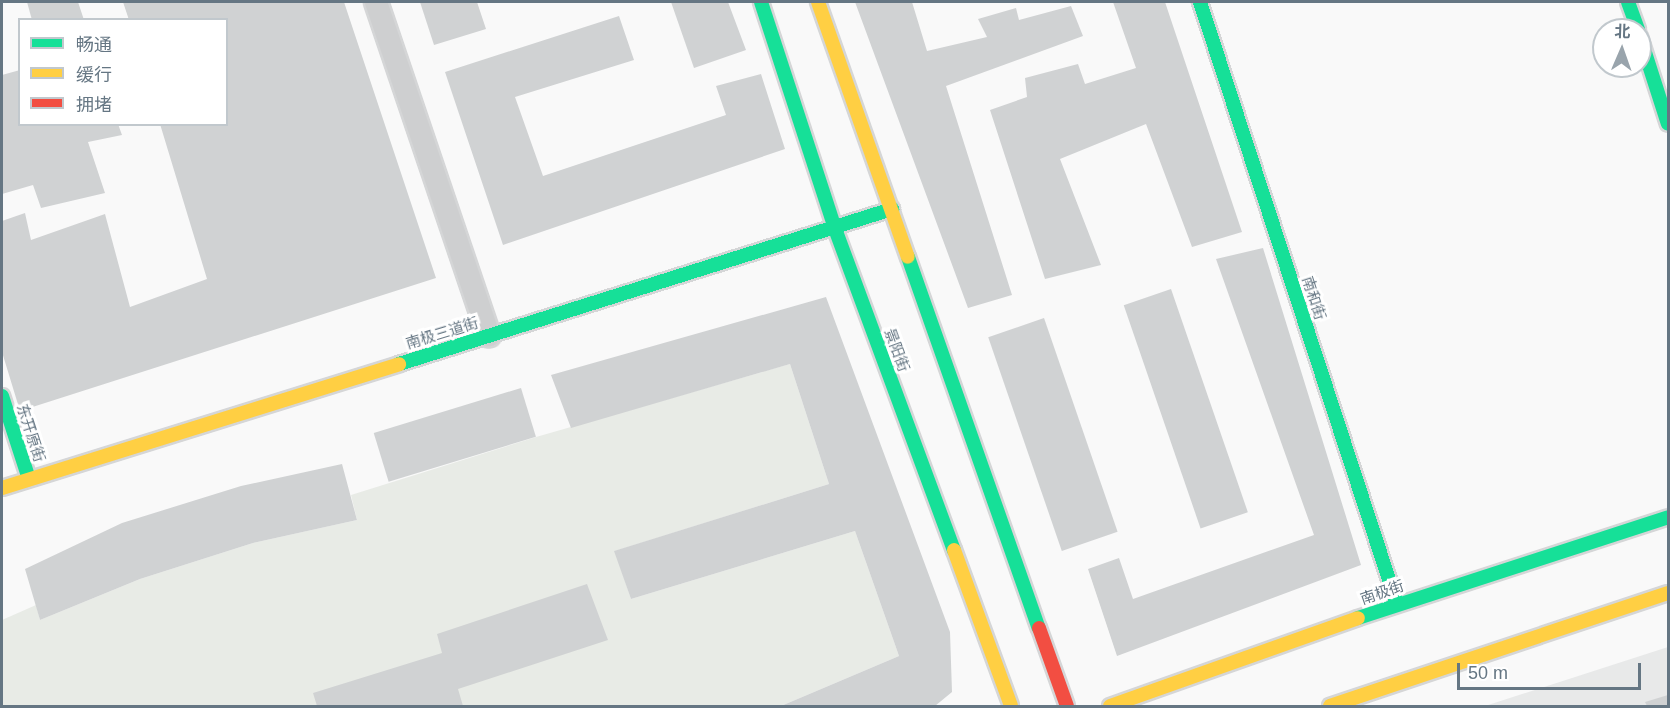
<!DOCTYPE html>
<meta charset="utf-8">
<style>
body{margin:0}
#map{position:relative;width:1670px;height:708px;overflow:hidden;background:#f9f9f9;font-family:Helvetica,"Noto Sans SC",sans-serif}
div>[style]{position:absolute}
.built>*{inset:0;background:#e8e9e9}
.green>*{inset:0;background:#e8ebe6}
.building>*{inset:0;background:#d0d2d3;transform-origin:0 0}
.roads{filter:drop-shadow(2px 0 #d5d6d7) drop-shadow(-2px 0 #d5d6d7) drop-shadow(0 2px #d5d6d7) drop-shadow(0 -2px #d5d6d7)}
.street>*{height:22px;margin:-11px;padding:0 11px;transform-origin:11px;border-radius:11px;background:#cecfd0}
.fast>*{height:14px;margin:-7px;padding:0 7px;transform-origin:7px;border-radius:7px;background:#16e098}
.slow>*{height:14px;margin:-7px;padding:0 7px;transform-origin:7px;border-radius:7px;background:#ffcf43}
.jam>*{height:14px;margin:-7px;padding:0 7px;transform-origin:7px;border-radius:7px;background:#f24e42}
span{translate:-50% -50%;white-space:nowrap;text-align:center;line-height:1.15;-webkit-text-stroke:6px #fff;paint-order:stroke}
.street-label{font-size:15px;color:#657683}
.frame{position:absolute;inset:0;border:3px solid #657683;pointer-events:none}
.legend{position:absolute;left:18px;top:18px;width:210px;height:108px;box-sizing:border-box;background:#fff;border:2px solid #c1c8cd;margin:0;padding:8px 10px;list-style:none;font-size:18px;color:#657683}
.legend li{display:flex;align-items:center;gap:12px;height:30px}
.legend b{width:30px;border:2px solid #c1c8cd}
.north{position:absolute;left:1592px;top:18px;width:60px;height:60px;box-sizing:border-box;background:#fff;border:2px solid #c1c8cd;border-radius:50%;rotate:2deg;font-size:16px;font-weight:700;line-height:24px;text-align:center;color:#657683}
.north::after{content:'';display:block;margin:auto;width:21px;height:27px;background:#99a4ac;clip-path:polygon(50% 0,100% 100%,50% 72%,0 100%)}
.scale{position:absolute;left:1457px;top:663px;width:184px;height:27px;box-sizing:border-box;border:3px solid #657683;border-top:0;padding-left:8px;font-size:18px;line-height:21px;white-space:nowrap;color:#657683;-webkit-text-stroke:4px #fff;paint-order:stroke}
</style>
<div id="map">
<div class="built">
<i style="clip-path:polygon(1668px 647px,1668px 706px,1485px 706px)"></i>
</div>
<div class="green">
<i style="clip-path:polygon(790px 364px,829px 484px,615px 551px,631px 599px,855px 531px,899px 656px,781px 706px,2px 706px,2px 620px,36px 605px,40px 620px,140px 579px,253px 543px,357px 520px,351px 495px,536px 437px)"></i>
</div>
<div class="building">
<i style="clip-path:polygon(27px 2px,78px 2px,84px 20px,32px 20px)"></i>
<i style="clip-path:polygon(123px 2px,344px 2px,436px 278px,20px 411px,2px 352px,2px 221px,25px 213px,31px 240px,105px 214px,130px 307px,207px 279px,160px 124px,226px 124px,226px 20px,129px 20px)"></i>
<i style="clip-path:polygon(420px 2px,477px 2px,486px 29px,434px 45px)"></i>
<i style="clip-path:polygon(671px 2px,728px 2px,746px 50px,694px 68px)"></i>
<i style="clip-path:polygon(855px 2px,912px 2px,927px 51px,987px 37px,978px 19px,1016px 8px,1019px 20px,1071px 6px,1083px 36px,946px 86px,1012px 295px,968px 308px)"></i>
<i style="clip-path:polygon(1113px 2px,1165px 2px,1242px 232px,1192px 247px,1146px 124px,1060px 159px,1101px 265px,1045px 279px,990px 110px,1027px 97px,1025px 78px,1078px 64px,1085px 84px,1136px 68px)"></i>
<i style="clip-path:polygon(619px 16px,634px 60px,515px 97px,543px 176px,726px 115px,716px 86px,761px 74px,785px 149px,503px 245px,445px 72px)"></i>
<i style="clip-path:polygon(20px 70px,20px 124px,118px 124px,122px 135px,88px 142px,105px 193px,41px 208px,33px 185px,2px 194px,2px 75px)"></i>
<i style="clip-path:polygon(1263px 248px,1361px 565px,1117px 656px,1088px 569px,1119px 558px,1133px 599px,1314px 535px,1216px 259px)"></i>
<i style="left:1171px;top:289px;width:236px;height:50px;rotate:71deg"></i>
<i style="clip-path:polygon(826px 297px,950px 632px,952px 692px,935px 706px,781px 706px,899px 656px,855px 531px,631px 599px,614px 551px,829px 484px,790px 364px,571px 428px,551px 375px)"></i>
<i style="left:1044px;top:318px;width:226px;height:59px;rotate:71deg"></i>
<i style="left:521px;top:388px;width:51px;height:154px;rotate:73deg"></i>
<i style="clip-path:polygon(342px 464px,357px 520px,253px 543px,140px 579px,40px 620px,25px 569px,122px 523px,241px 486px)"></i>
<i style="clip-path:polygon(587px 584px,608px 640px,458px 689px,463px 706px,317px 706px,313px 693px,442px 653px,437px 634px)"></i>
<i style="clip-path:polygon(1668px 695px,1668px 706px,1647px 706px,1645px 702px)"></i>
</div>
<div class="roads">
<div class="street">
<i style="left:376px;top:2px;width:352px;rotate:71.3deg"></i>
</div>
<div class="fast">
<i style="left:761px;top:2px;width:236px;rotate:71.9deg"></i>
<i style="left:834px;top:226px;width:346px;rotate:69.7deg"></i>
<i style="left:1200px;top:2px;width:633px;rotate:71.88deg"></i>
<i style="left:1628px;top:2px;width:30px;rotate:70deg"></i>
<i style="left:1640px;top:37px;width:91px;rotate:72.2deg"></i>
<i style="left:908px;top:257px;width:393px;rotate:70.6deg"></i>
<i style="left:399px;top:364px;width:517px;rotate:-17.45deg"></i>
<i style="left:2px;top:396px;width:87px;rotate:72deg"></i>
<i style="left:1358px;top:618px;width:326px;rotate:-18deg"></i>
</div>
<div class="slow">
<i style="left:818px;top:2px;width:270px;rotate:70.6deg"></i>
<i style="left:2px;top:488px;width:416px;rotate:-17.3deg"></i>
<i style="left:954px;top:550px;width:166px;rotate:69.9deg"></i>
<i style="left:1110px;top:706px;width:263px;rotate:-19.5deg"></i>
<i style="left:1330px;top:706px;width:356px;rotate:-18.5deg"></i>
</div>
<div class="jam">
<i style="left:1039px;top:628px;width:83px;rotate:70.3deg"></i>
</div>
</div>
<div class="street-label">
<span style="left:1314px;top:298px;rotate:72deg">南和街</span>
<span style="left:442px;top:333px;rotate:-17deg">南极三道街</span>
<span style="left:897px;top:350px;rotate:70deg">景阳街</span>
<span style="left:31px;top:433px;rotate:72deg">东开原街</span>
<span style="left:1382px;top:592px;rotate:-19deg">南极街</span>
</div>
<div class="frame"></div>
<ul class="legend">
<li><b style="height:8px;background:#16e098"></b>畅通</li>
<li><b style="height:8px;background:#ffcf43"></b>缓行</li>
<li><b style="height:8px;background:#f24e42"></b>拥堵</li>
</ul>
<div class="north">北</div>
<div class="scale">50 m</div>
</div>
